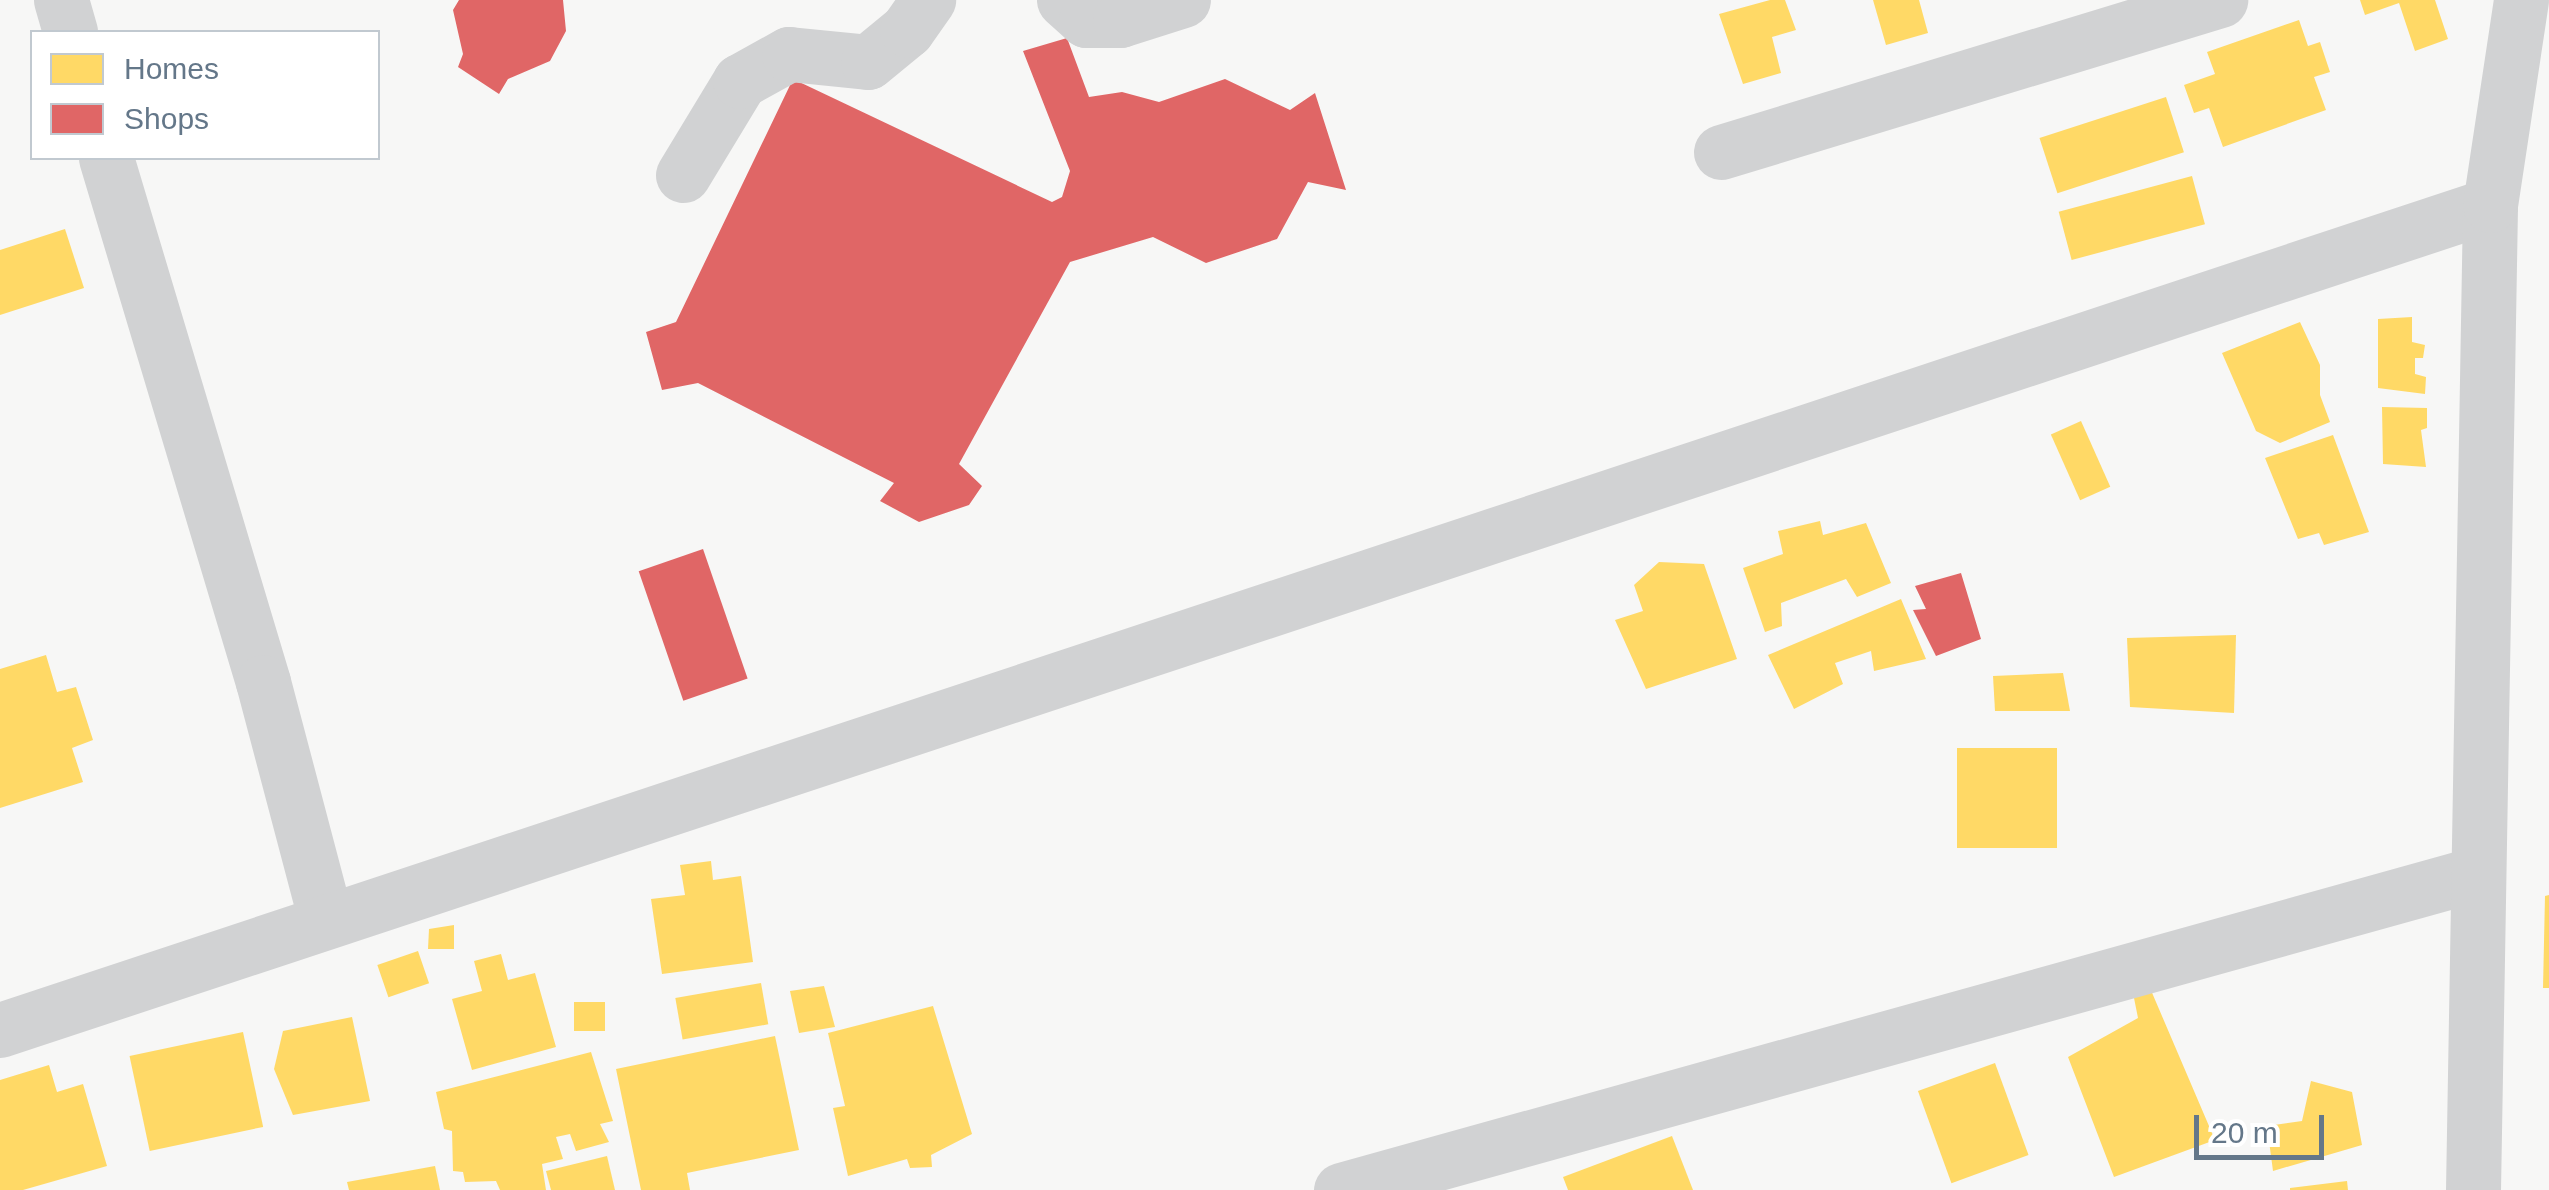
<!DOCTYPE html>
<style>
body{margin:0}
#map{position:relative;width:2549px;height:1190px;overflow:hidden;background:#f7f7f6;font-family:Arial,sans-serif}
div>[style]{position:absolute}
.homes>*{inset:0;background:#ffd966;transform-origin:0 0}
.shops>*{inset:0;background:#e06666;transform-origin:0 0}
.minor>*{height:55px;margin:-27.5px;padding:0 27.5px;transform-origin:27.5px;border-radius:27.5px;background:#d1d2d3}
span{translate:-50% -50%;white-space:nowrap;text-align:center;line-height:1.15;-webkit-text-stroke:10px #fff;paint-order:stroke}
.legend{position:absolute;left:30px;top:30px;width:350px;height:130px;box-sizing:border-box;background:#fff;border:2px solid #c1c9d0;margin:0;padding:12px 18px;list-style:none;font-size:30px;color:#647789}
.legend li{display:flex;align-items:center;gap:20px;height:50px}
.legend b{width:50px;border:2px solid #c1c9d0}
.scale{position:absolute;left:2194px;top:1115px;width:130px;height:45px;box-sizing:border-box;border:5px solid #647789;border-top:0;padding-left:12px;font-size:30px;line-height:35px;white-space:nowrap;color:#647789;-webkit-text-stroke:8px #fff;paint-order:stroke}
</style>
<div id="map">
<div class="homes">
<i style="clip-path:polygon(1770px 0,1785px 0,1796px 30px,1772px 37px,1781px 73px,1743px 84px,1719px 14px)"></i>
<i style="clip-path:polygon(1873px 0,1919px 0,1928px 33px,1886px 45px)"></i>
<i style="clip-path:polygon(2360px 0,2435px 0,2448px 39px,2415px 51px,2399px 3px,2365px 15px)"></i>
<i style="clip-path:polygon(2299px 20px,2308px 46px,2320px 42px,2330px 72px,2314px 77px,2326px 110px,2223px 147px,2209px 108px,2194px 113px,2184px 85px,2215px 74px,2207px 52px)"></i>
<i style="left:2166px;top:97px;width:58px;height:133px;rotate:72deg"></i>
<i style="left:2192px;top:176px;width:50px;height:138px;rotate:75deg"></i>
<i style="clip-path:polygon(65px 229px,84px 288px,0 315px,0 250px)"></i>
<i style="clip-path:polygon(2412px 317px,2412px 342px,2425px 345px,2423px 358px,2415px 358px,2415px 374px,2426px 377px,2425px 394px,2378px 388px,2378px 319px)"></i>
<i style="clip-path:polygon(2300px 322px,2320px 365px,2320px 395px,2330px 422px,2280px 443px,2256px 431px,2222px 353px)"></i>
<i style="clip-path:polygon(2382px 407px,2427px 408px,2427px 428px,2421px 430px,2426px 467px,2383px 464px)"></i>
<i style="left:2081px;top:421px;width:72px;height:33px;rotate:66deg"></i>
<i style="clip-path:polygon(2333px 435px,2369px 532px,2324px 545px,2319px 533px,2298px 539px,2265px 458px)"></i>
<i style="clip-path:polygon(1820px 521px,1823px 535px,1866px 523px,1891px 583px,1857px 597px,1846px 579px,1781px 603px,1782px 626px,1765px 632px,1743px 568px,1783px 554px,1778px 531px)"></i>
<i style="clip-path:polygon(1659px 562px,1704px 564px,1737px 659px,1646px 689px,1615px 620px,1643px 611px,1634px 585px)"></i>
<i style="clip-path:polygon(1901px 599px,1926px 659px,1874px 671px,1871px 651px,1835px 663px,1843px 684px,1794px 709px,1768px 655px)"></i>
<i style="clip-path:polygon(2236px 635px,2234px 713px,2130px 707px,2127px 638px)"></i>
<i style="clip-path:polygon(46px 655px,57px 692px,76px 687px,93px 740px,72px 748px,83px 782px,0 808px,0 669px)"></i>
<i style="clip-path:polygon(2063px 673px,2070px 711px,1995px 711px,1993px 676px)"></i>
<i style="left:1957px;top:748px;width:100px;height:100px"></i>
<i style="clip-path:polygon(711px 861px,713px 880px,741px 876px,753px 962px,662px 974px,651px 899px,685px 895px,680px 865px)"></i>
<i style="clip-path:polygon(2549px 895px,2549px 988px,2543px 988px,2545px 896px)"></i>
<i style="clip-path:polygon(454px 925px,454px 949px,428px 949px,429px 929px)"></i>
<i style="left:418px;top:951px;width:34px;height:43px;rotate:71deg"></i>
<i style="clip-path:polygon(501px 954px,508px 980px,535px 973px,556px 1047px,472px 1070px,452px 999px,482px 991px,474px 961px)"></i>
<i style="left:761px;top:983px;width:42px;height:87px;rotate:80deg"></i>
<i style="clip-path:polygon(824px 986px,835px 1027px,799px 1033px,790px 991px)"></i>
<i style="clip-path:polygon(2150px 988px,2215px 1140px,2114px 1177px,2068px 1057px,2138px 1018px,2133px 993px)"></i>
<i style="left:574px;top:1002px;width:31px;height:29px"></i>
<i style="clip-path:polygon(933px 1006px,972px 1134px,931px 1155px,932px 1167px,910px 1168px,907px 1159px,848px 1176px,833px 1108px,845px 1106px,828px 1033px)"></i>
<i style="clip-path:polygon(352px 1017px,370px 1101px,293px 1115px,274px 1069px,283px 1031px)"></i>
<i style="left:243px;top:1032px;width:97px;height:116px;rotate:78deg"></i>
<i style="clip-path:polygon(775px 1036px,799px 1150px,687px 1173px,690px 1190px,641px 1190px,616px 1069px)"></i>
<i style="clip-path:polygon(591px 1052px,613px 1121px,600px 1124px,609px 1142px,576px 1151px,570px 1134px,556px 1137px,563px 1159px,542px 1164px,546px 1190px,500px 1190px,496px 1181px,465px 1182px,463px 1172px,453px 1171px,452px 1131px,444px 1129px,436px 1092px)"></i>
<i style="left:1995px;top:1063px;width:98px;height:82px;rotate:70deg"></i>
<i style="clip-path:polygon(49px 1065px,57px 1092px,83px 1084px,107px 1166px,23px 1190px,0 1190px,0 1080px)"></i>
<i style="clip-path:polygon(2311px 1081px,2352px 1092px,2362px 1145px,2273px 1171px,2267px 1126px,2302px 1121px)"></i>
<i style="clip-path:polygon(1672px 1136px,1693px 1190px,1568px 1190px,1563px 1177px)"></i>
<i style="clip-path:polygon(607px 1156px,615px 1190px,551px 1190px,546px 1171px)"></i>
<i style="clip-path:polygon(435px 1166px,440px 1190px,349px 1190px,347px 1182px)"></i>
<i style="clip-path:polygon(2347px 1181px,2348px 1190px,2290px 1190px,2290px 1188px)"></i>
</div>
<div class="shops">
<i style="clip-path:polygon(459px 0,563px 0,566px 31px,550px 61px,508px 79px,499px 94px,458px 67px,463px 54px,453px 10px)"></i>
<i style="clip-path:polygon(1067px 38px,1089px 97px,1122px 92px,1159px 102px,1225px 79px,1290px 110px,1315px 93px,1346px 190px,1308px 182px,1277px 239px,1206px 263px,1153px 237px,1070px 262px,959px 464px,982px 486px,969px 505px,919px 522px,880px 501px,894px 483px,698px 383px,662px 390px,646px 332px,676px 322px,793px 79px,1052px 202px,1062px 197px,1070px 171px,1023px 51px)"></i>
<i style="left:703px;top:549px;width:137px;height:68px;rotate:71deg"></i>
<i style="clip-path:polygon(1961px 573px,1981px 639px,1936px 656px,1913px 610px,1926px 609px,1915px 586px)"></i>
</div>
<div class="minor">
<i style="left:61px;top:0;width:33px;rotate:74deg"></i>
<i style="left:1064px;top:0;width:30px;rotate:42deg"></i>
<i style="left:1086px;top:20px;width:34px"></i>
<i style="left:1120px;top:20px;width:66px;rotate:-17.6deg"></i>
<i style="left:1721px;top:152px;width:522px;rotate:-16.94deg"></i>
<i style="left:106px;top:158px;width:547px;rotate:73.32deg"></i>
<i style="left:263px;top:682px;width:243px;rotate:75.2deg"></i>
<i style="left:683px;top:175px;width:110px;rotate:-58.8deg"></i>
<i style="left:740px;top:81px;width:56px;rotate:-28.9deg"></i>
<i style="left:789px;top:54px;width:79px;rotate:5.8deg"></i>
<i style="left:868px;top:62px;width:50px;rotate:-39.4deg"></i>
<i style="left:907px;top:30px;width:37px;rotate:-55deg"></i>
<i style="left:0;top:1030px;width:2623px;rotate:-18.33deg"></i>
<i style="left:1341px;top:1190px;width:1178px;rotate:-15.56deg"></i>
<i style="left:2473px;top:1190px;width:985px;rotate:-89.01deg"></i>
<i style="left:2490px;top:205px;width:207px;rotate:-81.4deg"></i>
</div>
<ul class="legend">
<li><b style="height:28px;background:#ffd966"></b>Homes</li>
<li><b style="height:28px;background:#e06666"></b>Shops</li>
</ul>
<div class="scale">20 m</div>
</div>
